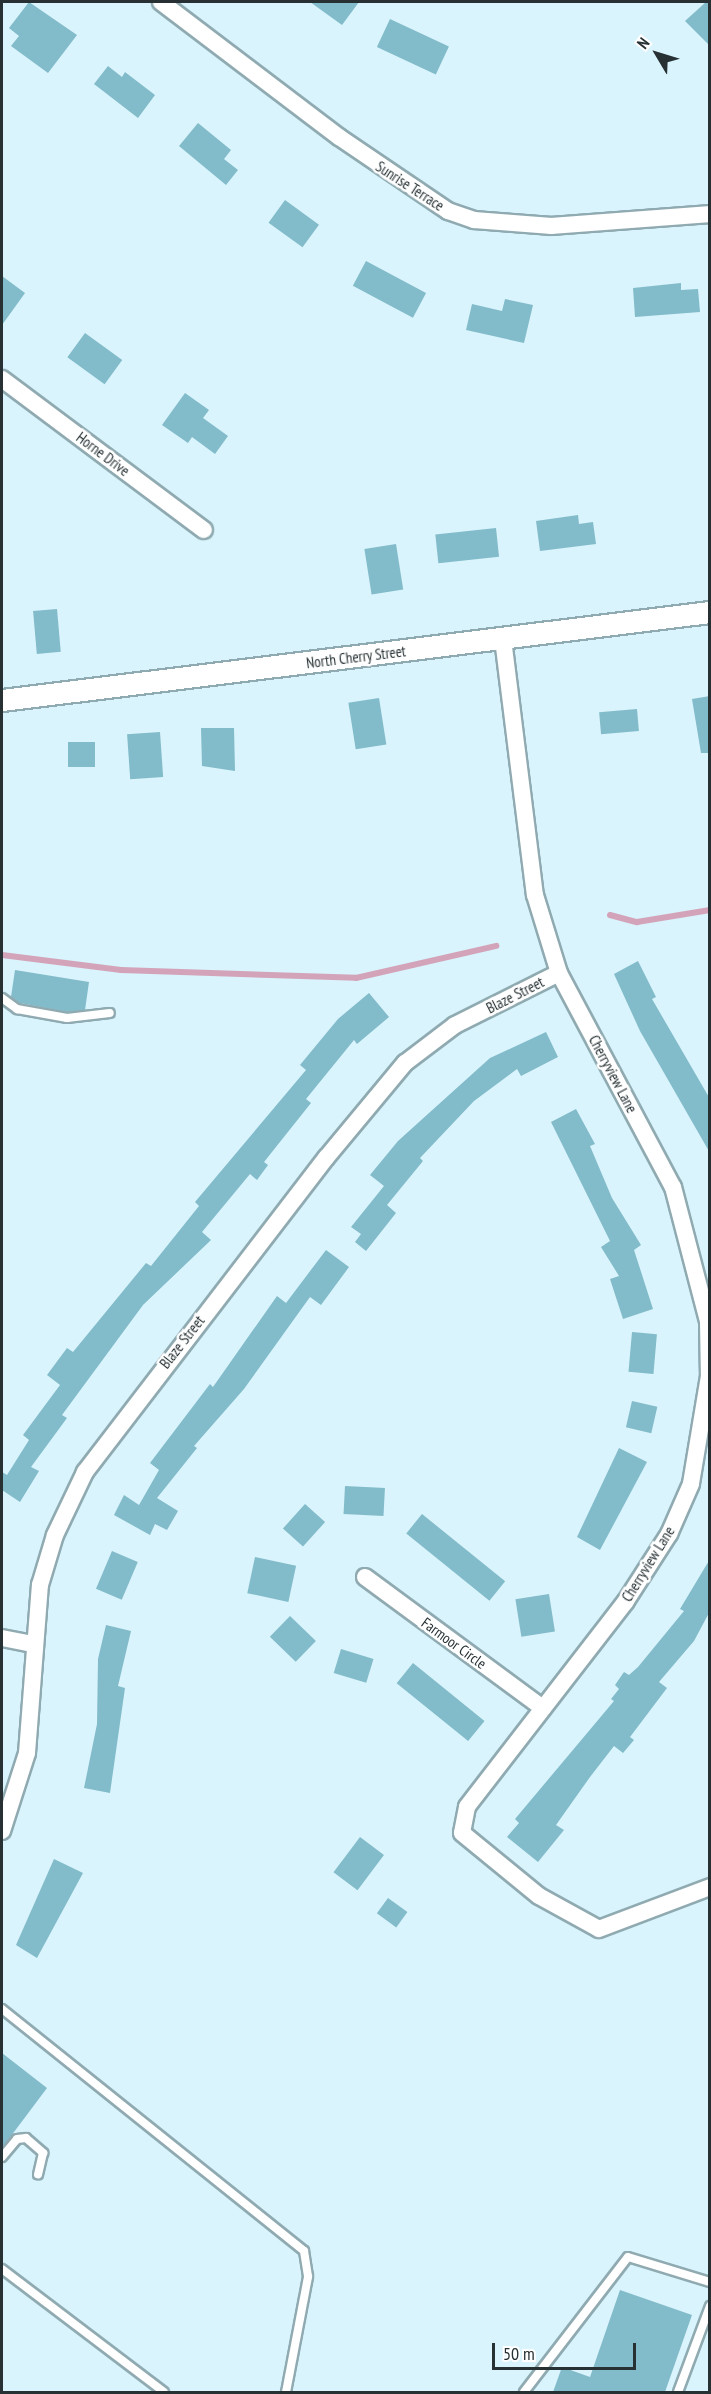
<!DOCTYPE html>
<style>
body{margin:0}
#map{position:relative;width:711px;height:2394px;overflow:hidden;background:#d9f4fc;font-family:"PT Sans Narrow",sans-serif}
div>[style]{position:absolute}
.stream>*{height:6px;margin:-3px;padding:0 3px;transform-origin:3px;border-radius:3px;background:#d3a4b9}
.building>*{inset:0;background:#82bbc9;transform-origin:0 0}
.roads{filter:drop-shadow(2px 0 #90aab1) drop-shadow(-2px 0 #90aab1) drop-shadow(0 2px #90aab1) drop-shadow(0 -2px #90aab1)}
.service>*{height:8px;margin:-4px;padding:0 4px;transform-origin:4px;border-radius:4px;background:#fff}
.minor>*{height:16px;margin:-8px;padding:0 8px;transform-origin:8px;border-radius:8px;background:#fff}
.tertiary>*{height:21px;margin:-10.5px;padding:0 10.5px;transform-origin:10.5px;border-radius:10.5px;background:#fff}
span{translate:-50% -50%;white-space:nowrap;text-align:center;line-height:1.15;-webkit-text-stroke:5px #fff;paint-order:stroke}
.street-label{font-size:15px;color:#273134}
.frame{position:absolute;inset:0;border:3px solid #273134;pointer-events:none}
.north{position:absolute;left:627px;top:24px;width:60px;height:60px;-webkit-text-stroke:4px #fff;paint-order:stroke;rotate:308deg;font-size:16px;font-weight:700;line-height:24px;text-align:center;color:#273134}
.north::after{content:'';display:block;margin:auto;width:21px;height:27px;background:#273134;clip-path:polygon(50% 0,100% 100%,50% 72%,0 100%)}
.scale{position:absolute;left:492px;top:2343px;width:144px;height:27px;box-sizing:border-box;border:3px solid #273134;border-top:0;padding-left:8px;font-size:18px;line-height:21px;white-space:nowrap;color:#273134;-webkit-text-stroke:4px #fff;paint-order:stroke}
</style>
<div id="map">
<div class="stream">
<i style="left:610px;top:915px;width:28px;rotate:15deg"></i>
<i style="left:637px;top:922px;width:74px;rotate:-9.3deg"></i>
<i style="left:2px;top:955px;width:120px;rotate:7.2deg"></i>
<i style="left:121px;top:970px;width:235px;rotate:1.9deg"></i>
<i style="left:356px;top:978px;width:144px;rotate:-12.9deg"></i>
</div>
<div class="building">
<i style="clip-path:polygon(29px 2px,77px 35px,48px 73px,11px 46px,19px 36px,9px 28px)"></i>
<i style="clip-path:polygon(310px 2px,359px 2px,342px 25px)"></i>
<i style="clip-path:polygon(706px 2px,710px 2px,710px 46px,685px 21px)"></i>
<i style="left:390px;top:19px;width:65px;height:31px;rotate:25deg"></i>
<i style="clip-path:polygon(108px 66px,122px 77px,125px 72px,155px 95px,138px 118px,94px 84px)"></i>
<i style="clip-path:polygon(198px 123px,231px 150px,224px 159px,238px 170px,226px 185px,179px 146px)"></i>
<i style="left:285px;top:200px;width:42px;height:28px;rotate:36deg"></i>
<i style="left:366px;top:261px;width:68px;height:28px;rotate:28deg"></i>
<i style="clip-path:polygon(2px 276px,25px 293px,2px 325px)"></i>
<i style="clip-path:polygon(681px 283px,681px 290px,698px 289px,700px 312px,635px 317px,633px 288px)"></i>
<i style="clip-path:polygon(505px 299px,533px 305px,524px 343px,466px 330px,472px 304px,502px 311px)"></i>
<i style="left:85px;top:333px;width:46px;height:30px;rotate:36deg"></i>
<i style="clip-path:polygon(185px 393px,209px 410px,203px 418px,228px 436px,215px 454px,192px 437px,188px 443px,162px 425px)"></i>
<i style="clip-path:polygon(578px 515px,579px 524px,593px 522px,596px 544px,540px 551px,536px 521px)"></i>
<i style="left:496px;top:528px;width:29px;height:61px;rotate:84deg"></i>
<i style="left:396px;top:544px;width:46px;height:32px;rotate:81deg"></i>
<i style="left:57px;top:609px;width:43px;height:24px;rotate:85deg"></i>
<i style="clip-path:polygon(710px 696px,710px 753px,701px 753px,692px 699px)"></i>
<i style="left:379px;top:698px;width:47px;height:31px;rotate:81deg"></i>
<i style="left:637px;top:709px;width:22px;height:38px;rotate:85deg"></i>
<i style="clip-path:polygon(201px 728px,234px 728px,235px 771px,202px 766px)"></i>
<i style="left:160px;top:732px;width:45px;height:33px;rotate:86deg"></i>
<i style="left:68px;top:742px;width:27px;height:25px"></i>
<i style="clip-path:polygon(638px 961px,656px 997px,652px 999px,710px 1099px,710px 1153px,640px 1031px,614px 974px)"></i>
<i style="clip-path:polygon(15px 970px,89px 982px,85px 1010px,67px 1012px,20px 1003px,11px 997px)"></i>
<i style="clip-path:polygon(369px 993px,389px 1017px,357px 1044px,354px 1040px,306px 1099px,311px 1103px,264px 1162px,268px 1165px,257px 1180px,250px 1174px,202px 1232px,211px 1240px,143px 1305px,62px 1415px,67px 1418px,31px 1467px,39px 1471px,20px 1502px,2px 1490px,2px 1472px,7px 1475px,29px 1440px,23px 1435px,60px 1385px,47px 1375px,67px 1348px,73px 1352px,146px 1263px,151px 1266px,199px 1206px,195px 1202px,306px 1070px,300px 1065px,338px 1019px)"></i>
<i style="clip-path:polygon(546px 1032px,558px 1057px,521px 1076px,517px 1069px,474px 1101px,420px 1158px,423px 1161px,387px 1205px,396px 1213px,366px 1251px,355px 1242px,361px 1234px,351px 1227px,384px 1186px,370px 1175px,398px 1141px,490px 1058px)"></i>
<i style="clip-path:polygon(576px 1109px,595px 1144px,590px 1146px,612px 1198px,641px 1245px,634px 1250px,653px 1309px,623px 1319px,610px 1279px,619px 1276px,601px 1247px,610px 1241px,551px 1122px)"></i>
<i style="clip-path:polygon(326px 1250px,349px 1267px,321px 1305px,310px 1297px,244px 1389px,194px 1446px,197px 1448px,157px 1498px,178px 1511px,167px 1530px,155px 1524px,150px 1535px,114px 1515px,124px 1495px,139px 1505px,159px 1470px,150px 1463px,210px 1384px,213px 1387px,277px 1296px,286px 1303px)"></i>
<i style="left:632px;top:1332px;width:25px;height:40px;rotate:5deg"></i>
<i style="left:632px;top:1401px;width:26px;height:27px;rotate:13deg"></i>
<i style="clip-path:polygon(619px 1448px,647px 1462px,600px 1550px,577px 1537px)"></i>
<i style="left:345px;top:1486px;width:40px;height:28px;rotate:3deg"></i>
<i style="left:305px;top:1504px;width:27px;height:33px;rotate:42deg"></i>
<i style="left:422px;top:1514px;width:107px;height:25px;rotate:39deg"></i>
<i style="left:112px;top:1551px;width:28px;height:41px;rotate:23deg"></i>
<i style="left:255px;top:1557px;width:42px;height:37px;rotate:12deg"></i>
<i style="clip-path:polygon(710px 1559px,710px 1611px,694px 1641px,659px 1682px,667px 1688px,630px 1737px,634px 1740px,623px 1753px,614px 1746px,590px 1777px,556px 1825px,564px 1830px,538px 1862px,507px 1837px,519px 1823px,515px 1819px,614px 1701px,611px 1699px,619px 1689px,615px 1685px,624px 1672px,629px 1675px,638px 1667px,684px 1611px,680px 1609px)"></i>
<i style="left:549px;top:1594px;width:38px;height:34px;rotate:81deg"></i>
<i style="left:290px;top:1616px;width:36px;height:29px;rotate:44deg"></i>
<i style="clip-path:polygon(106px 1625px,131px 1631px,118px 1686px,125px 1688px,110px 1793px,84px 1788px,97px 1724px,98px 1659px)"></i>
<i style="left:341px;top:1649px;width:34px;height:25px;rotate:17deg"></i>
<i style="left:413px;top:1663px;width:92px;height:26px;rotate:39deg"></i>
<i style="left:360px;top:1837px;width:30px;height:44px;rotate:37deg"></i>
<i style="clip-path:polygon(54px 1859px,83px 1873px,37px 1958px,16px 1945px)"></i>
<i style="left:388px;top:1898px;width:24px;height:19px;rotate:36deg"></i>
<i style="clip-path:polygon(2px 2053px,47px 2088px,2px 2148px)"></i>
<i style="clip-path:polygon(620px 2290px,692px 2315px,665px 2392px,553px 2392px,562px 2367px,590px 2377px)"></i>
</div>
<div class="roads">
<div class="service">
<i style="left:2px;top:998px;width:19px;rotate:36deg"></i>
<i style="left:17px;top:1009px;width:51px;rotate:10.2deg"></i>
<i style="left:67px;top:1018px;width:43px;rotate:-6.6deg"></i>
<i style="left:2px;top:2009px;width:387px;rotate:38.7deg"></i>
<i style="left:304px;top:2251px;width:26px;rotate:81deg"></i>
<i style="left:308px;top:2277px;width:117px;rotate:100.8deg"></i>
<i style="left:2px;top:2157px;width:23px;rotate:-50deg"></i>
<i style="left:17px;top:2139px;width:9px;rotate:-6deg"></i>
<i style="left:26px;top:2138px;width:23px;rotate:41deg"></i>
<i style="left:43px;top:2153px;width:22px;rotate:103deg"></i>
<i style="left:2px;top:2269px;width:203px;rotate:37.2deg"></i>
<i style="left:524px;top:2392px;width:170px;rotate:-52.4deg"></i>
<i style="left:628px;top:2257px;width:86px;rotate:17deg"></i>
<i style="left:678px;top:2392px;width:92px;rotate:-69.6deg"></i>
</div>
<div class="minor">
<i style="left:161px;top:2px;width:223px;rotate:37.2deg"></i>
<i style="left:339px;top:137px;width:132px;rotate:34.2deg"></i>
<i style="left:448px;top:211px;width:28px;rotate:19deg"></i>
<i style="left:474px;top:220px;width:78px;rotate:4.4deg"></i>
<i style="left:552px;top:226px;width:158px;rotate:-4.3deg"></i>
<i style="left:2px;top:379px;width:252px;rotate:36.8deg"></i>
<i style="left:503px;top:639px;width:258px;rotate:82.9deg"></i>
<i style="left:535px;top:895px;width:82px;rotate:72.9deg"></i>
<i style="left:559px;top:973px;width:242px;rotate:62deg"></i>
<i style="left:673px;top:1187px;width:138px;rotate:75.4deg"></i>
<i style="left:708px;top:1321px;width:55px;rotate:89deg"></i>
<i style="left:709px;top:1376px;width:109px;rotate:99.5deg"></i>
<i style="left:691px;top:1484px;width:55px;rotate:113.7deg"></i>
<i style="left:669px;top:1534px;width:80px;rotate:122.7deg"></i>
<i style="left:626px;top:1601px;width:260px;rotate:127.7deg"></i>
<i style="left:467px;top:1807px;width:26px;rotate:101deg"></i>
<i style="left:462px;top:1833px;width:99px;rotate:39.3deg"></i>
<i style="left:539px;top:1896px;width:68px;rotate:28.8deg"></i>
<i style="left:599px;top:1929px;width:119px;rotate:-20.7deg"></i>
<i style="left:365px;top:1577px;width:221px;rotate:36.4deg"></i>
<i style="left:2px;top:1638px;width:33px;rotate:11deg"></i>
<i style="left:2px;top:1831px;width:82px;rotate:-72.2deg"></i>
<i style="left:27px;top:1753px;width:169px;rotate:-85.6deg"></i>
<i style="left:40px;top:1585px;width:52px;rotate:-73.3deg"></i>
<i style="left:55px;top:1535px;width:70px;rotate:-64.5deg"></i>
<i style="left:85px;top:1472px;width:396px;rotate:-52.5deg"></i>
<i style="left:326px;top:1158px;width:124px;rotate:-50.3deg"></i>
<i style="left:405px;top:1063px;width:63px;rotate:-37.2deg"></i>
<i style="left:455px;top:1025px;width:116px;rotate:-26.6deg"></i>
</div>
<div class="tertiary">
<i style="left:2px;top:700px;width:713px;rotate:-7.09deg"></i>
</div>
</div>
<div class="street-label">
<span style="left:410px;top:186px;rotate:33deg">Sunrise Terrace</span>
<span style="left:103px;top:454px;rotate:37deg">Horne Drive</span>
<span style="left:356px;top:657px;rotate:-7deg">North Cherry Street</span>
<span style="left:515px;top:995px;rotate:-27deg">Blaze Street</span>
<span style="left:613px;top:1074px;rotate:62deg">Cherryview Lane</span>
<span style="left:182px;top:1342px;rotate:-52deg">Blaze Street</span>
<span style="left:648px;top:1564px;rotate:-58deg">Cherryview Lane</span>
<span style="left:454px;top:1643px;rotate:36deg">Farmoor Circle</span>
</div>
<div class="frame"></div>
<div class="north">N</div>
<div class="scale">50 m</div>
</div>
